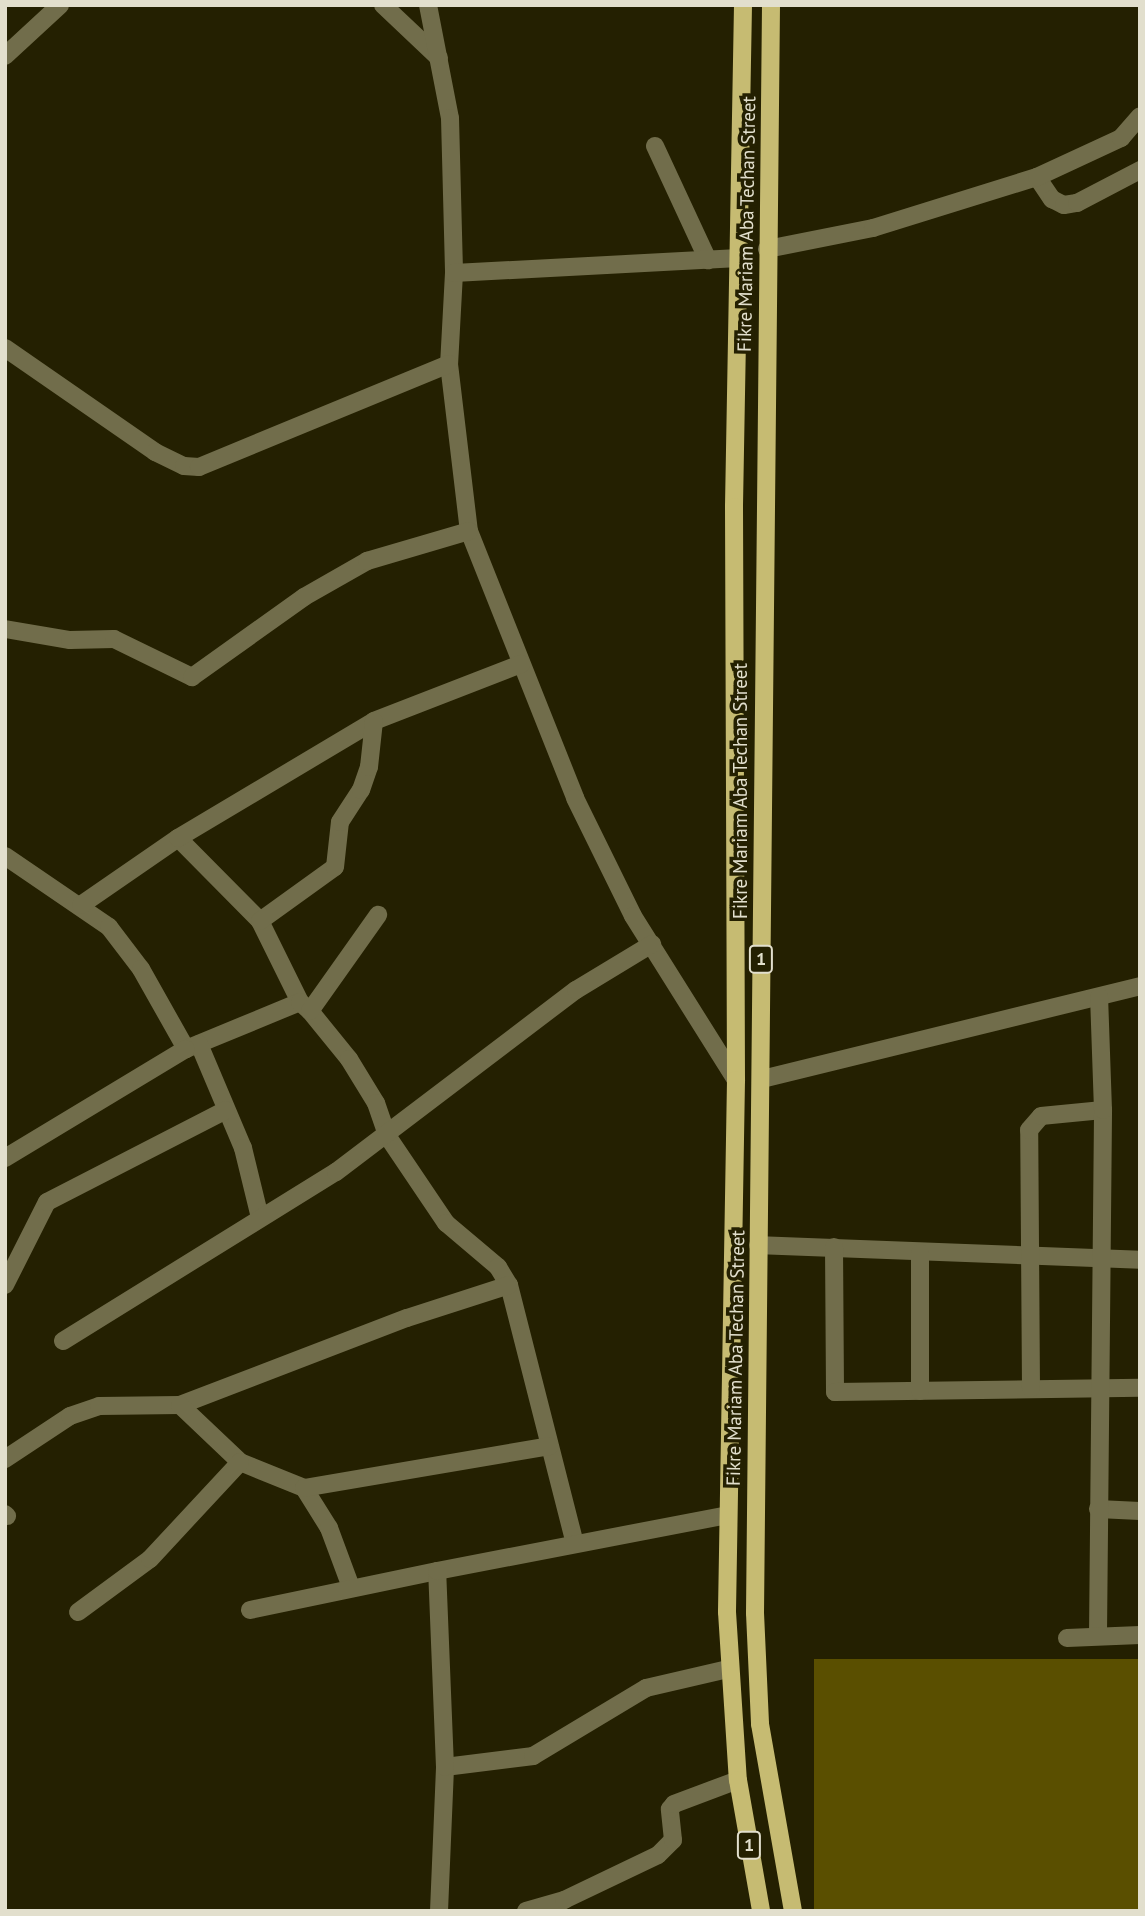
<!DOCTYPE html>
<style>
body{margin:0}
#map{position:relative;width:1145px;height:1916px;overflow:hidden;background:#242001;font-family:"PT Sans",sans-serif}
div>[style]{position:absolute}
.forest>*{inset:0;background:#5a4f00;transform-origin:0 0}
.minor>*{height:18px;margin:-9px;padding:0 9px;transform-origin:9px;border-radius:9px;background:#716d4b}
.major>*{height:18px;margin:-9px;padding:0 9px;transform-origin:9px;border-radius:9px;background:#c6bb72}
span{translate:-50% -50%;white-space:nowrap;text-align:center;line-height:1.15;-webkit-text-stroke:7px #242001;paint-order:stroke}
.shield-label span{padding:2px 5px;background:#242001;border:2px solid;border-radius:5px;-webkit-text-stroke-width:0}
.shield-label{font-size:18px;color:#e2dfcd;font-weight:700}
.street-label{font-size:19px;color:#e2dfcd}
.frame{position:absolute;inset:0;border:7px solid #e2dfcd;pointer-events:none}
</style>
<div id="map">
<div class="forest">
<i style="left:1140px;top:1659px;width:252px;height:326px;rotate:90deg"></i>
</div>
<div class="minor">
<i style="left:383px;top:5px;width:77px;rotate:43.4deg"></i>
<i style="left:428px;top:5px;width:115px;rotate:79deg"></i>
<i style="left:450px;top:118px;width:155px;rotate:88.5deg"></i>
<i style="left:454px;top:273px;width:91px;rotate:93.1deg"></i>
<i style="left:449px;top:364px;width:168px;rotate:83.2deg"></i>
<i style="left:469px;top:531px;width:287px;rotate:68.3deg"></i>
<i style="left:575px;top:798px;width:131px;rotate:63.8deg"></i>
<i style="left:633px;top:916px;width:194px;rotate:57.9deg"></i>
<i style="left:5px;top:56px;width:75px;rotate:-42.8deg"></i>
<i style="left:655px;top:146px;width:126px;rotate:65.1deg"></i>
<i style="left:1037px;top:177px;width:27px;rotate:56deg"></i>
<i style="left:1052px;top:199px;width:13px;rotate:27deg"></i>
<i style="left:1064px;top:205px;width:13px;rotate:-9deg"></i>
<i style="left:1077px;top:203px;width:71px;rotate:-27.6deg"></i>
<i style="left:767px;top:249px;width:108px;rotate:-11.2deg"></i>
<i style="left:873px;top:228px;width:172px;rotate:-17.3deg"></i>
<i style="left:1037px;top:177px;width:93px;rotate:-24.9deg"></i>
<i style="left:1121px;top:138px;width:29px;rotate:-49deg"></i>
<i style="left:454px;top:273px;width:285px;rotate:-3deg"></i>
<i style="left:5px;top:348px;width:183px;rotate:34.7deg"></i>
<i style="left:155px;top:452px;width:32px;rotate:26deg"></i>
<i style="left:184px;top:466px;width:15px;rotate:4deg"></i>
<i style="left:199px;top:467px;width:270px;rotate:-22.4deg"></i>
<i style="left:5px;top:629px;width:66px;rotate:9.6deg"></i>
<i style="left:70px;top:640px;width:44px;rotate:-1.3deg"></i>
<i style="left:114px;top:639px;width:87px;rotate:26deg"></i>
<i style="left:192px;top:677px;width:138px;rotate:-35.5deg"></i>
<i style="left:304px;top:597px;width:73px;rotate:-29.7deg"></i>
<i style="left:367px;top:561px;width:106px;rotate:-16.4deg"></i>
<i style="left:178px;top:838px;width:117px;rotate:45.3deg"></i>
<i style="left:260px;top:921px;width:90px;rotate:63.7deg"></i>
<i style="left:5px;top:856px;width:126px;rotate:34.3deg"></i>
<i style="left:109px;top:927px;width:53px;rotate:52.7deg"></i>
<i style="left:141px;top:969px;width:92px;rotate:60.6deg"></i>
<i style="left:186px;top:1049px;width:123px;rotate:-22.4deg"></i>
<i style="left:300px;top:1002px;width:13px;rotate:42deg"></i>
<i style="left:310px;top:1011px;width:62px;rotate:50.9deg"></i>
<i style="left:349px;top:1059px;width:52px;rotate:58.5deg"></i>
<i style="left:376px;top:1103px;width:36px;rotate:71deg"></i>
<i style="left:388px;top:1137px;width:104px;rotate:56deg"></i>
<i style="left:446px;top:1223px;width:68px;rotate:40.2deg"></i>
<i style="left:498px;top:1267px;width:21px;rotate:59deg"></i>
<i style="left:509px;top:1285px;width:266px;rotate:75.7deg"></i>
<i style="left:81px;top:905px;width:118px;rotate:-34.6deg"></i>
<i style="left:178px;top:838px;width:228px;rotate:-30.8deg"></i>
<i style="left:374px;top:721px;width:158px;rotate:-21.2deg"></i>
<i style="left:260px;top:921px;width:92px;rotate:-35.8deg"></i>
<i style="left:335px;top:867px;width:45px;rotate:-83.7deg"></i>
<i style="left:340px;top:822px;width:38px;rotate:-57deg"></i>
<i style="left:361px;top:790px;width:24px;rotate:-71deg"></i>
<i style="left:369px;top:767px;width:46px;rotate:-83.8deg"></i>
<i style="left:310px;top:1011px;width:118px;rotate:-54.7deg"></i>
<i style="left:199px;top:1044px;width:113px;rotate:67.1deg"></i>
<i style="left:243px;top:1148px;width:72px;rotate:76.3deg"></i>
<i style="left:762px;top:1079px;width:389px;rotate:-13.8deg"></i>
<i style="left:5px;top:1158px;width:211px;rotate:-31.1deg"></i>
<i style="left:758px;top:1245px;width:382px;rotate:2.2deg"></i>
<i style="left:834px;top:1247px;width:145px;rotate:89.6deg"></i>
<i style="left:835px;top:1392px;width:305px;rotate:-0.8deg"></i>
<i style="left:920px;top:1253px;width:138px;rotate:90deg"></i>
<i style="left:5px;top:1285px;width:93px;rotate:-63.2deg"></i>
<i style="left:47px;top:1202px;width:201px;rotate:-27.2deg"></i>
<i style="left:63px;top:1341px;width:321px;rotate:-31.8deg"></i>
<i style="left:336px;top:1172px;width:301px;rotate:-37.2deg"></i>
<i style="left:576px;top:990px;width:89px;rotate:-31.2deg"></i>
<i style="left:1031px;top:1388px;width:258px;rotate:-90.4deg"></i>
<i style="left:1029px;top:1130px;width:18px;rotate:-49deg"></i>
<i style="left:1041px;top:1116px;width:62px;rotate:-5.5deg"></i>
<i style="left:180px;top:1405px;width:243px;rotate:-21deg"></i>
<i style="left:407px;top:1318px;width:107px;rotate:-17.9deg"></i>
<i style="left:5px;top:1459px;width:78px;rotate:-33.5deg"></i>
<i style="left:70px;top:1416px;width:31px;rotate:-19deg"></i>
<i style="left:99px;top:1406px;width:81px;rotate:-0.7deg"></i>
<i style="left:180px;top:1405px;width:83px;rotate:43.5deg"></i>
<i style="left:240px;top:1462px;width:69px;rotate:22.1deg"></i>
<i style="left:304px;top:1488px;width:47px;rotate:58deg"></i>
<i style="left:329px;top:1528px;width:63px;rotate:69.6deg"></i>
<i style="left:304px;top:1488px;width:249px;rotate:-9.7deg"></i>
<i style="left:1098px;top:1509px;width:42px;rotate:2.7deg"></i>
<i style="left:5px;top:1514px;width:3px;rotate:45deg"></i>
<i style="left:250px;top:1610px;width:191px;rotate:-11.8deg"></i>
<i style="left:78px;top:1612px;width:89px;rotate:-36.4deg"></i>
<i style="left:150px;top:1559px;width:132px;rotate:-47.1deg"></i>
<i style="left:1098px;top:1635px;width:525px;rotate:-89.45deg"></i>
<i style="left:1103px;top:1110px;width:113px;rotate:-92deg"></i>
<i style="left:1067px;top:1638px;width:73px;rotate:-2.4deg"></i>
<i style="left:445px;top:1767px;width:89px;rotate:-7.1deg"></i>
<i style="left:533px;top:1756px;width:132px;rotate:-31deg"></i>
<i style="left:646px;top:1688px;width:84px;rotate:-13deg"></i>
<i style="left:439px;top:1911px;width:144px;rotate:-87.6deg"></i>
<i style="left:445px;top:1767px;width:196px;rotate:-92.3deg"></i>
<i style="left:437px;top:1571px;width:295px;rotate:-10.9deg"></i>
<i style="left:526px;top:1911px;width:40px;rotate:-16deg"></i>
<i style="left:564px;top:1900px;width:104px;rotate:-25.6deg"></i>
<i style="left:658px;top:1855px;width:21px;rotate:-45deg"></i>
<i style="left:673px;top:1840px;width:31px;rotate:-96deg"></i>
<i style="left:670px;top:1809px;width:6px;rotate:-51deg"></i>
<i style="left:674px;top:1804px;width:68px;rotate:-20.6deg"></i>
</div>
<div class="major">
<i style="left:743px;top:5px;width:502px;rotate:91.03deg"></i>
<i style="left:734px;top:507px;width:573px;rotate:89.8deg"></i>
<i style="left:736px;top:1080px;width:532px;rotate:90.97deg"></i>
<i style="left:727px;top:1612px;width:168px;rotate:86.3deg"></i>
<i style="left:738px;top:1780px;width:133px;rotate:80deg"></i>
<i style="left:771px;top:5px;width:1608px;rotate:90.57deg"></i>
<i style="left:755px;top:1613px;width:111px;rotate:87.4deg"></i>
<i style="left:760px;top:1724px;width:190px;rotate:80deg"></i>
</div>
<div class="shield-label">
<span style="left:761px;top:959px">1</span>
<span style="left:749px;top:1845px">1</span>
</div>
<div class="street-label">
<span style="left:747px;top:224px;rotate:-89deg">Fikre Mariam Aba Techan Street</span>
<span style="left:741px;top:791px;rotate:-90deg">Fikre Mariam Aba Techan Street</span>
<span style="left:736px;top:1358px;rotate:-89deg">Fikre Mariam Aba Techan Street</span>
</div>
<div class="frame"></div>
</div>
